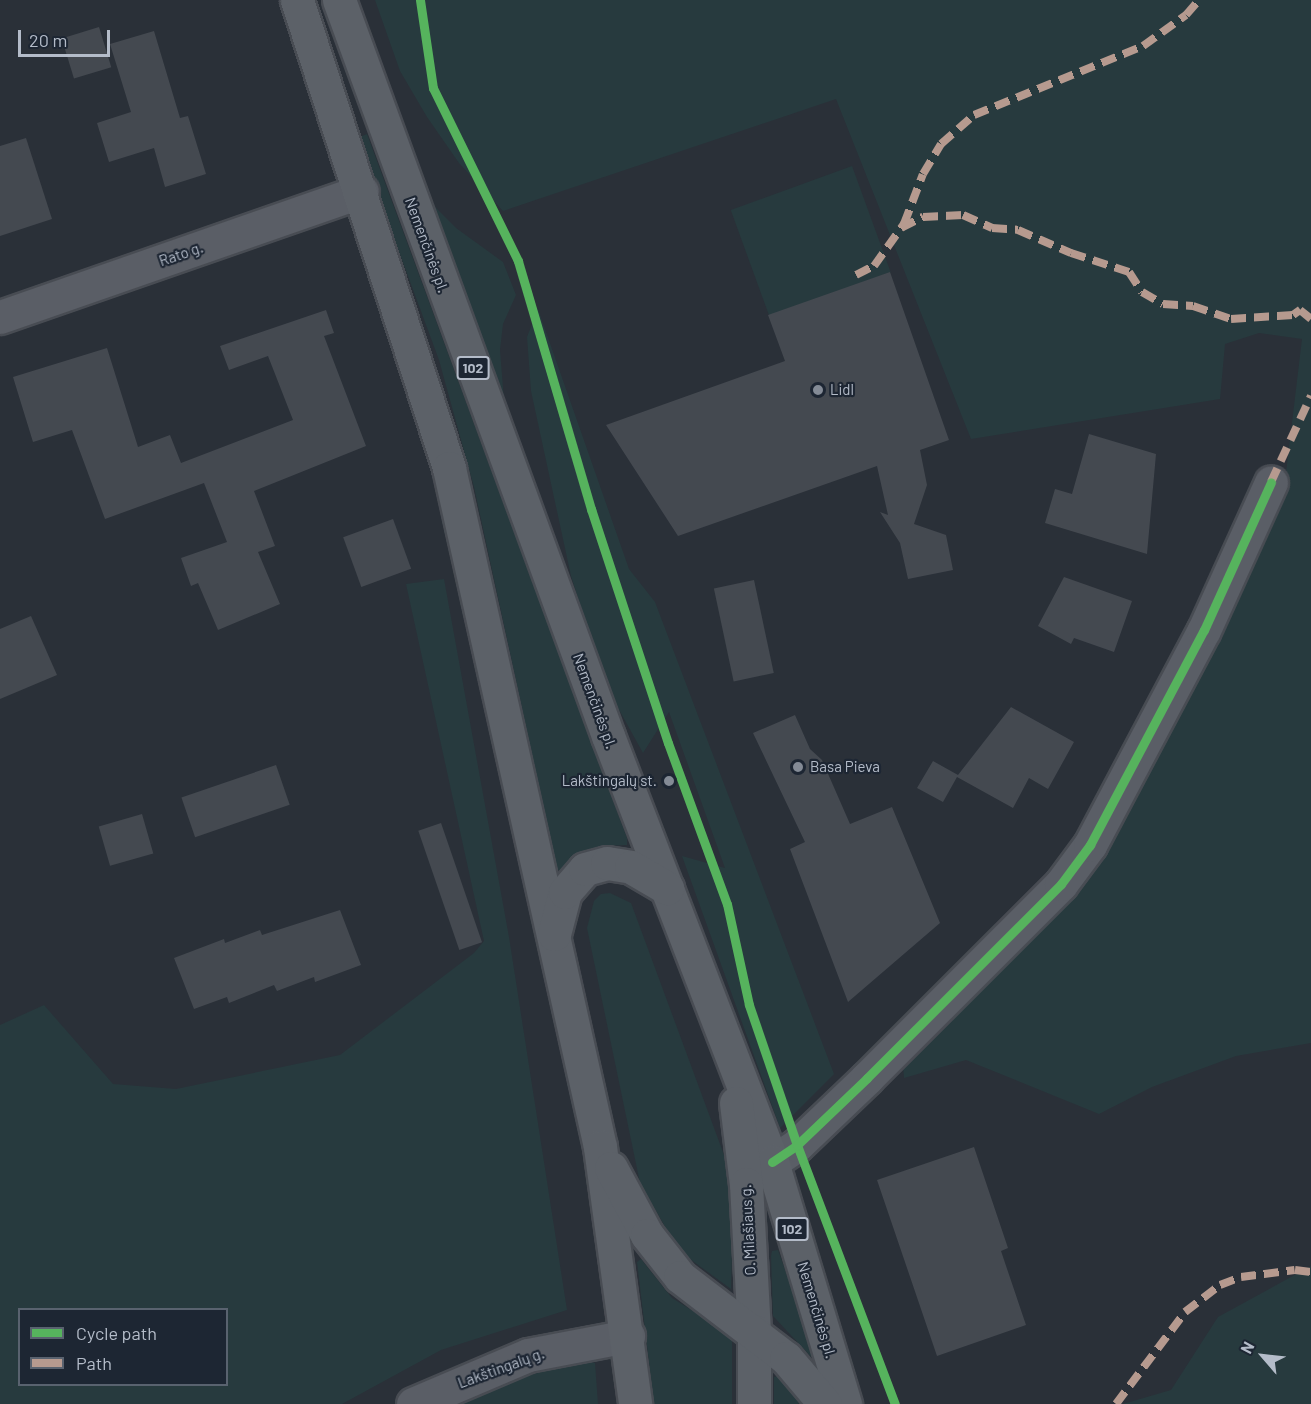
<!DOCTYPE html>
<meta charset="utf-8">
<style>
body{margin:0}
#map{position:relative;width:1311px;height:1404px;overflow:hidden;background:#2a3038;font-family:Barlow,sans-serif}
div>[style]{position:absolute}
.green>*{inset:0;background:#273a3e;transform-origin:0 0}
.building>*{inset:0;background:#444950;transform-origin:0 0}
.roads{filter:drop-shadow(2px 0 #484c53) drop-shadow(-2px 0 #484c53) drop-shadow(0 2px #484c53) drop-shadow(0 -2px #484c53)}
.minor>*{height:33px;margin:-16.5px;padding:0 16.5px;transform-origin:16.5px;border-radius:16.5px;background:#5a5e66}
.major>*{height:33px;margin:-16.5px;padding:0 16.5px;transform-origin:16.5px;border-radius:16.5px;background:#5c6168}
.quiet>*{height:8px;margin-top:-4px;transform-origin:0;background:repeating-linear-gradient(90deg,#b69a8f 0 15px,transparent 0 23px)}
.cycleway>*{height:9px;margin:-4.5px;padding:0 4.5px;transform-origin:4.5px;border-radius:4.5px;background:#56b35d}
.dots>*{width:16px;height:16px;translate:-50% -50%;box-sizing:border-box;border:3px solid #1d2633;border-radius:50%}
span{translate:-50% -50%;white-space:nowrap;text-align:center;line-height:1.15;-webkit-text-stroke:4.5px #1d2633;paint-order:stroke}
.shield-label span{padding:2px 4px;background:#1d2633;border:2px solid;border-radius:4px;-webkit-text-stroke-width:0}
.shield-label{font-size:14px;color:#b4bcc9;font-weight:700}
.street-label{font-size:15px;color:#b4bcc9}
.poi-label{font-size:15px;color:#b4bcc9}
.left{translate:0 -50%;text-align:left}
.right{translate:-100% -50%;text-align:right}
.legend{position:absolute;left:18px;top:1308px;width:210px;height:78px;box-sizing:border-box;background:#1d2633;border:2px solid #59626f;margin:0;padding:8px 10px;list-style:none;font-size:18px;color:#b4bcc9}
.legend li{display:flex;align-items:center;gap:12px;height:30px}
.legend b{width:30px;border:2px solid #59626f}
.north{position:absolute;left:1233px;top:1326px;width:60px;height:60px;-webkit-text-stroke:4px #1d2633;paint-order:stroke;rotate:298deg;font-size:16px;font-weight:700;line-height:24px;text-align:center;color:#b4bcc9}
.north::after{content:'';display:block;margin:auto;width:21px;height:27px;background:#b4bcc9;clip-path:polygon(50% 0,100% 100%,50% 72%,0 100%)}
.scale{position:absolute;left:18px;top:30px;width:92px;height:27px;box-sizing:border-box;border:3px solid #b4bcc9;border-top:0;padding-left:8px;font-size:18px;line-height:21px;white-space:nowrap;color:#b4bcc9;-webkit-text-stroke:4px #1d2633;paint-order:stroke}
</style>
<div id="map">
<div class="green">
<i style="clip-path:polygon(375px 0,1311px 0,1311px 1043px,1236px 1056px,1152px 1087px,1099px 1114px,966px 1060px,904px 1078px,902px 1051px,1057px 910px,1285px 481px,1302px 339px,1259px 333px,1225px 344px,1220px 399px,971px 439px,836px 99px,503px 211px,459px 163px,427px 117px,400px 71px)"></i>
<i style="clip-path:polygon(367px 134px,627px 838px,627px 845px,600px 846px,581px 855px,562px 872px,557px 869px,474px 487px,439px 360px,357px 138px)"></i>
<i style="left:852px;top:166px;width:113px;height:129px;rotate:70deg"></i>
<i style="clip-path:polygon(429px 201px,456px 228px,503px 262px,516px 295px,503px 324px,500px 350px,504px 400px,500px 400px)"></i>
<i style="clip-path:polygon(538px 309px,629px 569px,655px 602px,834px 1074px,780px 1128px,682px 856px,725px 868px,669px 712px,643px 753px,607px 688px,571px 576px,531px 391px,527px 337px)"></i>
<i style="clip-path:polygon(evenodd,444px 579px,509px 937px,567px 1310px,441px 1350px,342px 1404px,0 1404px,0 1025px,44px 1005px,113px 1084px,176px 1089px,340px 1055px,474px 953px,484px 941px,406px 584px,444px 579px,20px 1310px,226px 1310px,226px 1384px,20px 1384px,20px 1310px)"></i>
<i style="clip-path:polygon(610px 893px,631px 903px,724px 1155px,733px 1218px,731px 1289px,679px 1251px,640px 1183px,587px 928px,594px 901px,601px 894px)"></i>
<i style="clip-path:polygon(778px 1250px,817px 1359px,816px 1362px,773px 1316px,771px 1256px,772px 1251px)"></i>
<i style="clip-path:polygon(641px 1259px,672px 1298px,732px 1335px,732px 1404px,654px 1404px,637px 1262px)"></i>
<i style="clip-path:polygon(1311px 1266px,1311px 1404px,1123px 1404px,1171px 1390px,1218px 1317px)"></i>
<i style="clip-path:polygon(582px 1360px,595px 1363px,598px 1404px,453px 1404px,482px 1389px)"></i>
<i style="clip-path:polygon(778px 1376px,795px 1395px,799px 1404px,774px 1404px,774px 1377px)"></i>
</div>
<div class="building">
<i style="left:99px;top:27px;width:42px;height:39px;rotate:73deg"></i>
<i style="clip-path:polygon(154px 31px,180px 118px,188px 116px,206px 174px,165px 187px,154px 148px,109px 162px,97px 123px,131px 112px,110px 44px)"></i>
<i style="clip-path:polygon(26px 138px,52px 219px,0 236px,0 146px)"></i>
<i style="clip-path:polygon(890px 272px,949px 440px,920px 450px,927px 485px,914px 524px,946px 535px,953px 570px,908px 579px,900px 543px,880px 512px,888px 515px,877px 466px,678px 536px,606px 425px,785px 361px,768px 315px)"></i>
<i style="clip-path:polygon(326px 310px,334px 333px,324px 336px,366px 446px,254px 491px,275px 546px,258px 552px,280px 604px,218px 630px,198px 583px,191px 586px,181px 558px,227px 542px,204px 483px,105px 519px,72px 430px,33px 442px,13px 377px,107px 348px,138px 447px,170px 435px,181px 463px,293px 420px,268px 356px,229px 370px,220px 346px)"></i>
<i style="clip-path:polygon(1089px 434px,1156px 454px,1147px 554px,1045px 523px,1055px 489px,1072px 494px)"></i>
<i style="left:393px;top:519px;width:53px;height:53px;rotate:70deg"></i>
<i style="clip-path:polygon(1064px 577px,1132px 601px,1114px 652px,1074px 638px,1071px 644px,1038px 626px)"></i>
<i style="left:754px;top:580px;width:95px;height:41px;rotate:78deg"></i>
<i style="clip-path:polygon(31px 616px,57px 675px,0 699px,0 629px)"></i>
<i style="clip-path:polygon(1011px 707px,1074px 742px,1048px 789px,1029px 778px,1013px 808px,957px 777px,943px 802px,917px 788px,933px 761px,958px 775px)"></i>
<i style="clip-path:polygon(795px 715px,810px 749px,822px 760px,850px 824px,892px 807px,940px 923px,848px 1002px,790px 849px,805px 842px,753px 733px)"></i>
<i style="left:276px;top:765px;width:42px;height:100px;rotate:71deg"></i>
<i style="left:142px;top:814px;width:41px;height:45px;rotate:74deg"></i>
<i style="left:441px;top:823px;width:126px;height:24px;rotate:71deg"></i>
<i style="clip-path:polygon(340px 910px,361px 965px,315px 982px,314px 977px,277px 991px,274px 985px,229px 1003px,227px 997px,194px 1009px,174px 958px,224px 939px,225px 943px,260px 930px,262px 935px)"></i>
<i style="clip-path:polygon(974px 1147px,1008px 1248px,1001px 1251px,1026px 1325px,937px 1356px,877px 1180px)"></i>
</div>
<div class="roads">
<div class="minor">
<i style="left:0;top:317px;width:383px;rotate:-19.2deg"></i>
<i style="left:772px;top:1162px;width:30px;rotate:-34deg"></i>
<i style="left:797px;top:1145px;width:97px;rotate:-43.7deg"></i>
<i style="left:867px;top:1078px;width:274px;rotate:-45deg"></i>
<i style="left:1061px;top:884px;width:49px;rotate:-53.4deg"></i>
<i style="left:1090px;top:845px;width:243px;rotate:-62.1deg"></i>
<i style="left:1204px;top:630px;width:162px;rotate:-65.6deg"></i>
<i style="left:413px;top:1404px;width:125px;rotate:-23.1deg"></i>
<i style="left:528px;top:1355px;width:102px;rotate:-10.8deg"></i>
</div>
<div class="major">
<i style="left:297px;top:0;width:492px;rotate:72deg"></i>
<i style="left:449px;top:468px;width:696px;rotate:77.46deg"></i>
<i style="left:600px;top:1147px;width:259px;rotate:82.2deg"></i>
<i style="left:339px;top:0;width:784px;rotate:69.92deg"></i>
<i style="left:608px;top:736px;width:456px;rotate:68.9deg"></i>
<i style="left:772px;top:1162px;width:253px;rotate:73.2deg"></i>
<i style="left:554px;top:934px;width:43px;rotate:-75.3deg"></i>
<i style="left:565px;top:892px;width:30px;rotate:-49deg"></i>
<i style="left:585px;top:869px;width:23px;rotate:-15deg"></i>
<i style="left:607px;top:863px;width:24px;rotate:9deg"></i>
<i style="left:631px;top:867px;width:42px;rotate:30.3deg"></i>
<i style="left:736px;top:1103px;width:82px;rotate:83deg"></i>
<i style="left:746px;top:1184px;width:147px;rotate:86.9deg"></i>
<i style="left:754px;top:1331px;width:73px;rotate:90deg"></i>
<i style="left:611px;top:1168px;width:76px;rotate:61.8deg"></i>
<i style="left:647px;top:1235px;width:53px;rotate:51.8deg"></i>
<i style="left:680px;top:1277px;width:133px;rotate:37.4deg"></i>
<i style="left:786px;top:1358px;width:60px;rotate:49.7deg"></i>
</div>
</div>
<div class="quiet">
<i style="left:901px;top:228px;width:25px;rotate:-27deg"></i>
<i style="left:923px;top:217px;width:40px;rotate:-2.9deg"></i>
<i style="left:963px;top:215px;width:32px;rotate:24deg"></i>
<i style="left:992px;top:228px;width:26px;rotate:4deg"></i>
<i style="left:1018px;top:230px;width:58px;rotate:23.5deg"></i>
<i style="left:1071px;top:253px;width:61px;rotate:18.1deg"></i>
<i style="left:1129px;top:272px;width:24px;rotate:57deg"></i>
<i style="left:1142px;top:292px;width:24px;rotate:30deg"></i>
<i style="left:1163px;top:304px;width:30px;rotate:4deg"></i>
<i style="left:1193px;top:306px;width:40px;rotate:18.9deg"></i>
<i style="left:1231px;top:319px;width:62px;rotate:-3.7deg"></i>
<i style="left:1293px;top:315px;width:9px;rotate:-36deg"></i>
<i style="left:1300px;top:310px;width:14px;rotate:39deg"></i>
<i style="left:856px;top:275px;width:20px;rotate:-27deg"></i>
<i style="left:874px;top:266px;width:52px;rotate:-54.5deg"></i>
<i style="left:904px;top:224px;width:53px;rotate:-69.2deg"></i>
<i style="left:923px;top:174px;width:35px;rotate:-59deg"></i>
<i style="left:941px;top:144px;width:44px;rotate:-41.3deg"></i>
<i style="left:974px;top:115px;width:183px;rotate:-22.2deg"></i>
<i style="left:1143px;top:46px;width:53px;rotate:-35.8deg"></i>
<i style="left:1186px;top:15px;width:20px;rotate:-49deg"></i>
<i style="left:1271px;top:482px;width:95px;rotate:-65.1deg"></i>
<i style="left:1116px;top:1404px;width:115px;rotate:-53.1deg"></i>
<i style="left:1185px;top:1312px;width:44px;rotate:-37.6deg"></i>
<i style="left:1220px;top:1285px;width:22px;rotate:-21deg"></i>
<i style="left:1241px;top:1277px;width:54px;rotate:-7.4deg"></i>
<i style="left:1295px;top:1270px;width:16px;rotate:7deg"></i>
</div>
<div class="cycleway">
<i style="left:420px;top:0;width:89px;rotate:81.6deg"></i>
<i style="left:433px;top:88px;width:193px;rotate:63.8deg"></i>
<i style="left:518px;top:261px;width:259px;rotate:73.6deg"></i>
<i style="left:591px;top:509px;width:246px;rotate:71.8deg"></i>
<i style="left:668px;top:743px;width:171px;rotate:69.9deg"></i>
<i style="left:727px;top:904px;width:103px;rotate:77.7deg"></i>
<i style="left:749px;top:1005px;width:148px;rotate:71.1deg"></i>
<i style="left:797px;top:1145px;width:277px;rotate:69.3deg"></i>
<i style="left:772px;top:1162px;width:30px;rotate:-34deg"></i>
<i style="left:797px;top:1145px;width:97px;rotate:-43.7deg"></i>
<i style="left:867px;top:1078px;width:274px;rotate:-45deg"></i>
<i style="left:1061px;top:884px;width:49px;rotate:-53.4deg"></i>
<i style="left:1090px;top:845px;width:243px;rotate:-62.1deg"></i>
<i style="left:1204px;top:630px;width:162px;rotate:-65.6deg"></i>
</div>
<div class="dots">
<i style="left:818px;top:390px;background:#848b96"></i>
<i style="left:798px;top:767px;background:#848b96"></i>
<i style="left:669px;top:781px;background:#848b96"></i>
</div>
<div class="shield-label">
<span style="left:473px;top:368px">102</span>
<span style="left:792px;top:1229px">102</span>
</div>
<div class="street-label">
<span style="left:427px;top:245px;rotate:70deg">Nemenčinės pl.</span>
<span style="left:181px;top:254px;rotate:-19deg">Rato g.</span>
<span style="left:595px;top:701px;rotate:70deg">Nemenčinės pl.</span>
<span style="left:748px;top:1230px;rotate:-93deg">O. Milašiaus g.</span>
<span style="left:817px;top:1310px;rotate:73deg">Nemenčinės pl.</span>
<span style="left:501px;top:1368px;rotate:-20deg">Lakštingalų g.</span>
</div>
<div class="poi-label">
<span class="left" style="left:830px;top:390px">Lidl</span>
<span class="left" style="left:810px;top:767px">Basa Pieva</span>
<span class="right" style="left:657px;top:781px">Lakštingalų st.</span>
</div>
<ul class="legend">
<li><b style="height:8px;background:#56b35d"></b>Cycle path</li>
<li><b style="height:8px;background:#b69a8f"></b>Path</li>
</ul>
<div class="north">N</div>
<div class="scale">20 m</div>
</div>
